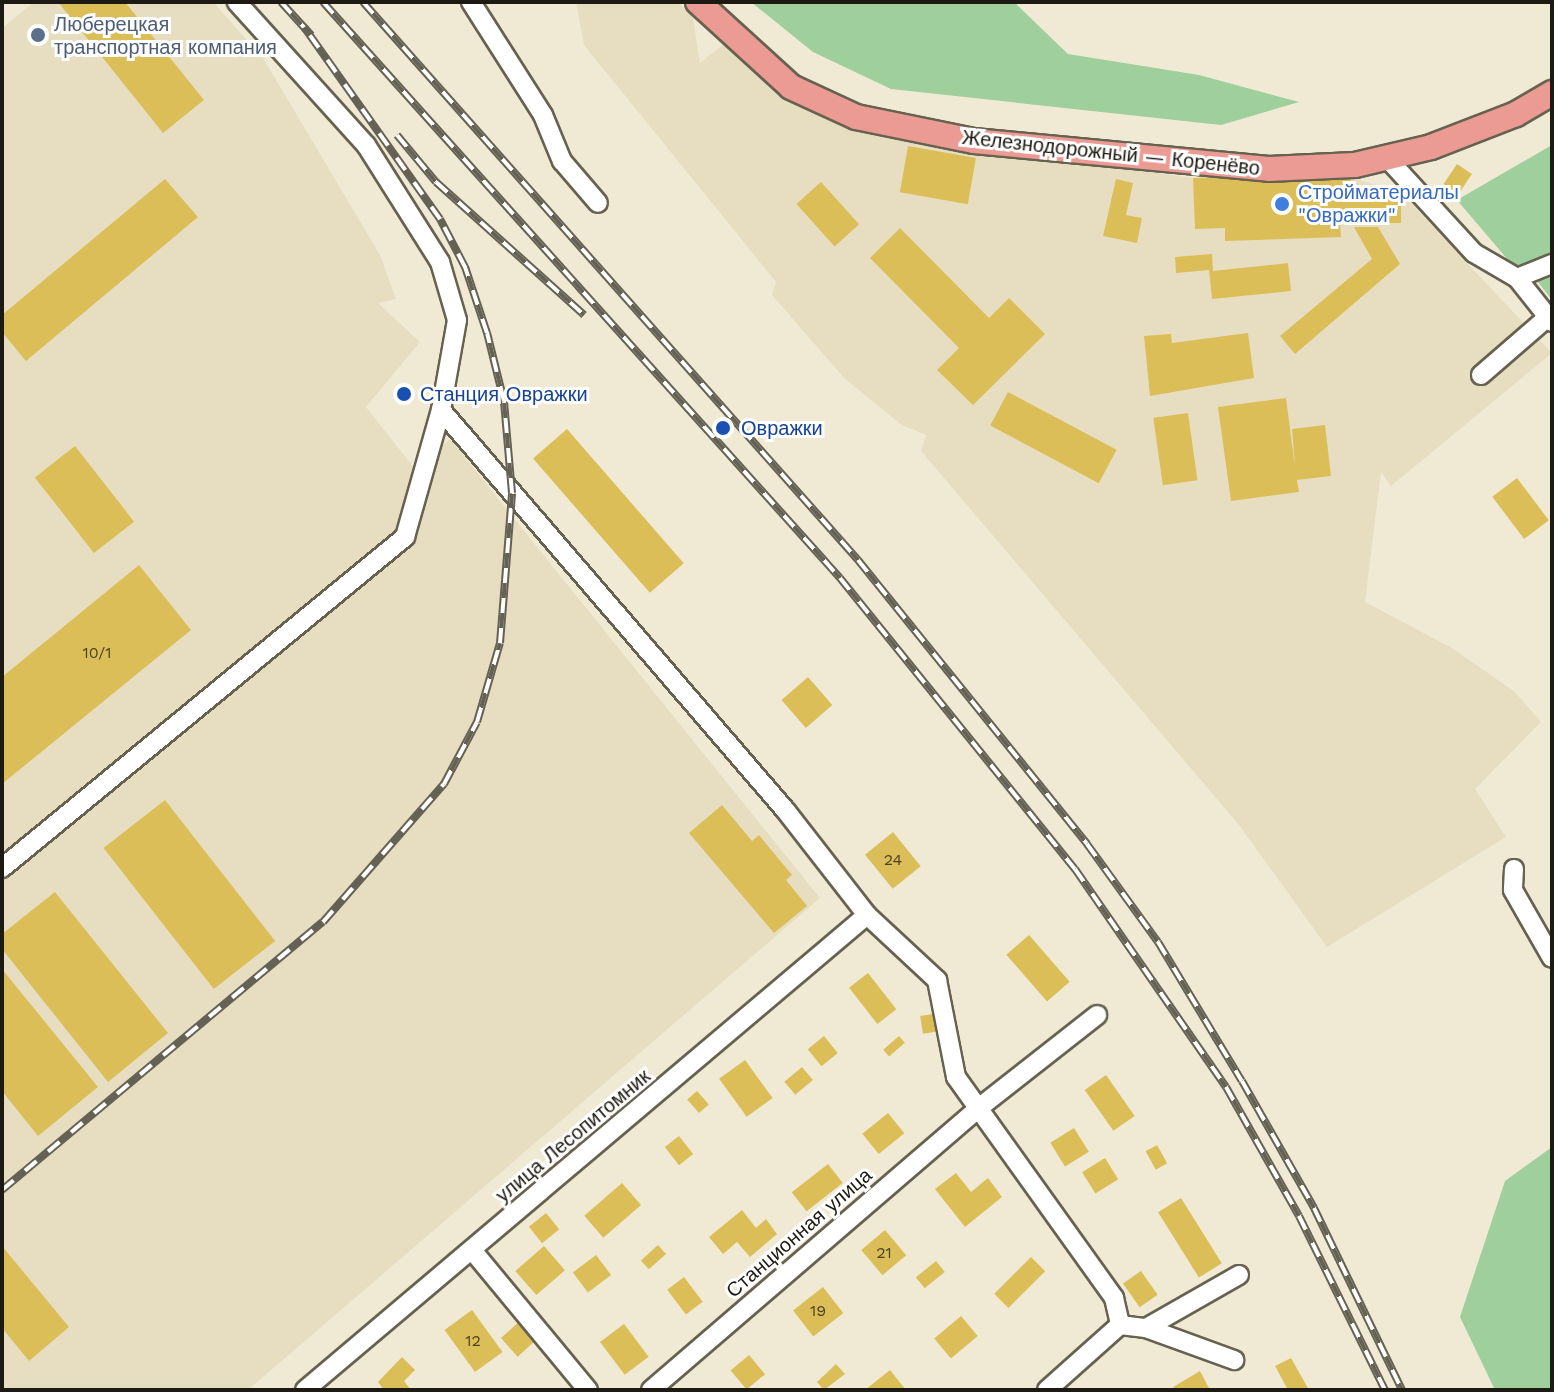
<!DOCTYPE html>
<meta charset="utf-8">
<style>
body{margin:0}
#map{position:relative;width:1554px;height:1392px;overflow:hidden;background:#f0ead5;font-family:"Work Sans",sans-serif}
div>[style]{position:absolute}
.built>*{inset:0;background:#e7dec2}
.green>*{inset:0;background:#9ecf9d}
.building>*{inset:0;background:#dcbe59;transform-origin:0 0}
.roads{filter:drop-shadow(2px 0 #676250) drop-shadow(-2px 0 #676250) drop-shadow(0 2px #676250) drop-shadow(0 -2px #676250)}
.minor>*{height:18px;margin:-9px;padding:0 9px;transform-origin:9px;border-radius:9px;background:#fff}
.major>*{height:24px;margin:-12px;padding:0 12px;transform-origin:12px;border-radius:12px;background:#eb9b93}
.rail>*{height:8px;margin-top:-4px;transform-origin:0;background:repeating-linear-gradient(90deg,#fff 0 15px,#656255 0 30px);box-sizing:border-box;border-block:2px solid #656255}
.dots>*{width:22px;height:22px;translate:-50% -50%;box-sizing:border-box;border:4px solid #fff;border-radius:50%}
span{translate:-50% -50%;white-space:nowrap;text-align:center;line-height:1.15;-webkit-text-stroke:6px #fff;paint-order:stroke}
.number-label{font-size:16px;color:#4c4324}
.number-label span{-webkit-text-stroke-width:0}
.service-label{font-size:20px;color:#4e5e75}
.left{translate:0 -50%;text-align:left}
.street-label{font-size:20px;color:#1c1a12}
.shop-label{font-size:20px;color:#366cbe}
.transit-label{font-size:20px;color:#164399}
.frame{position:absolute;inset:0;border:4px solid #1c1a12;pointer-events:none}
</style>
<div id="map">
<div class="built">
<i style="clip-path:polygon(34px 2px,213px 2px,263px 58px,380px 255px,396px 299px,378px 303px,420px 342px,366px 407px,415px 469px,450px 439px,820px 898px,248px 1390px,2px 1390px,2px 28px)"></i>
<i style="clip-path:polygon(576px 2px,678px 2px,693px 18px,700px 63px,724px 44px,783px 89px,854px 131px,1193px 178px,1338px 173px,1401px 193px,1552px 353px,1391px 486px,1381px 472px,1365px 602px,1452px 648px,1515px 692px,1541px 722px,1475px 789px,1506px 837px,1327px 947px,1239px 825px,921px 451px,926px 435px,902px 425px,845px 379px,772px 295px,776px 282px,584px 45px)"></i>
</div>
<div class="green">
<i style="clip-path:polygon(751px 2px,1014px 2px,1068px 54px,1199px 75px,1299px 102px,1221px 125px,891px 89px,813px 52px)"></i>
<i style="clip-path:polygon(1552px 145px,1552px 300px,1524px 264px,1514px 267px,1457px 200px)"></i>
<i style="clip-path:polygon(1552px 1147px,1552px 1390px,1495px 1390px,1460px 1317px,1505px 1181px)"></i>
</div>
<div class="building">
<i style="clip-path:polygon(58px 2px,125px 2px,204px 100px,163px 133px)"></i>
<i style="left:908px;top:146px;width:69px;height:47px;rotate:10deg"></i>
<i style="left:1457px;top:164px;width:18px;height:24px;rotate:34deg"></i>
<i style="clip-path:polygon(1338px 173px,1339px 179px,1351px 178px,1351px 184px,1401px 193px,1401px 223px,1340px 223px,1341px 237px,1225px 241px,1225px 228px,1195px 229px,1193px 178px)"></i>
<i style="clip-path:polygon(165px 179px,198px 217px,26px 361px,2px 332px,2px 315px)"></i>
<i style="clip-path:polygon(1116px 179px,1133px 183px,1126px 215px,1142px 218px,1137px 243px,1103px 236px)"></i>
<i style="left:821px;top:182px;width:57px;height:33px;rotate:48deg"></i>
<i style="clip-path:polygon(1354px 227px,1378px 227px,1400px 264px,1295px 354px,1280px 336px,1372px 259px)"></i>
<i style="clip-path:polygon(900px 228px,989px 318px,1009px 298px,1045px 334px,973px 405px,937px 370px,959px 348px,870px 258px)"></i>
<i style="clip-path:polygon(1212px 254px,1213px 271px,1288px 263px,1291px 291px,1212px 299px,1209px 270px,1176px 273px,1175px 257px)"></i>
<i style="clip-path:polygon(1248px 333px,1254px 378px,1150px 396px,1144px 336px,1171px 334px,1172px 343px)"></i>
<i style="left:1008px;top:392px;width:123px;height:38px;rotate:28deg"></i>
<i style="clip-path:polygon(1286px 398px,1295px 467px,1292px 429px,1325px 425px,1331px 476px,1297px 480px,1299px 492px,1231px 501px,1218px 407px)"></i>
<i style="left:1188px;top:413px;width:68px;height:35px;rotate:82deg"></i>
<i style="left:567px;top:429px;width:178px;height:45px;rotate:49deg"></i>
<i style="left:75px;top:446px;width:96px;height:51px;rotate:52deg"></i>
<i style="left:1517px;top:478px;width:53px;height:31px;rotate:53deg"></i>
<i style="clip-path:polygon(139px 565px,191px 630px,2px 784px,2px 677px)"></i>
<i style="left:808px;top:677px;width:37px;height:35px;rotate:49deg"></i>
<i style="left:165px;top:800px;width:179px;height:78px;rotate:52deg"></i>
<i style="clip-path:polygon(722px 805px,752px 841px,759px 835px,792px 875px,786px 880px,807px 906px,774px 933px,689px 833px)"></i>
<i style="left:893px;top:832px;width:44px;height:36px;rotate:51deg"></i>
<i style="clip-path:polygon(55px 892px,168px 1033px,108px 1082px,2px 949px,2px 934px)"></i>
<i style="left:1029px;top:935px;width:62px;height:30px;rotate:49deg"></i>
<i style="clip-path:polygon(2px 969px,98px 1087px,38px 1136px,2px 1091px)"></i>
<i style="left:868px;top:973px;width:46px;height:24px;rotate:52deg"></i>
<i style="left:933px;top:1014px;width:18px;height:13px;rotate:81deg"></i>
<i style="left:824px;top:1036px;width:22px;height:21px;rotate:51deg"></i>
<i style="left:899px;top:1036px;width:9px;height:21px;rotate:49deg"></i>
<i style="left:745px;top:1060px;width:47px;height:32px;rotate:54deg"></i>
<i style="left:802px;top:1067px;width:17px;height:23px;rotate:50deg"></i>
<i style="left:1106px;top:1075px;width:50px;height:26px;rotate:55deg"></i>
<i style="left:697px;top:1091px;width:18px;height:13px;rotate:49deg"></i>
<i style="left:888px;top:1113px;width:26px;height:33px;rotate:51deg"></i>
<i style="left:1074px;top:1128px;width:28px;height:28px;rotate:58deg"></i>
<i style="left:679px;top:1136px;width:23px;height:18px;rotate:52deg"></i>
<i style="left:1157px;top:1145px;width:21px;height:13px;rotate:61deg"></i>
<i style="left:1105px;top:1158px;width:25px;height:27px;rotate:58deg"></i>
<i style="left:828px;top:1164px;width:24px;height:46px;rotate:52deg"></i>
<i style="clip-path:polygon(956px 1173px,971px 1192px,988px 1178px,1002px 1197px,965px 1227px,935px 1189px)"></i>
<i style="left:622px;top:1183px;width:29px;height:50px;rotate:49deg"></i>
<i style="left:1181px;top:1198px;width:77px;height:27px;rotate:58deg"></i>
<i style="clip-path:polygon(742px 1210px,756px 1228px,766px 1219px,777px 1234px,750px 1257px,737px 1242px,723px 1254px,709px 1237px)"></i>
<i style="left:546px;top:1213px;width:21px;height:22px;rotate:51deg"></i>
<i style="left:885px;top:1230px;width:33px;height:31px;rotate:50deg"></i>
<i style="left:658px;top:1245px;width:12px;height:23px;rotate:48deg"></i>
<i style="clip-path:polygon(2px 1246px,69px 1327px,29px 1361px,2px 1328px)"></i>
<i style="left:544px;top:1246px;width:32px;height:38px;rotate:49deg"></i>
<i style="left:596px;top:1255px;width:25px;height:29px;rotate:53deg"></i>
<i style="left:1031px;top:1257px;width:20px;height:52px;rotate:45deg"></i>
<i style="left:936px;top:1261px;width:14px;height:26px;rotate:51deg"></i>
<i style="left:1141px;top:1271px;width:29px;height:22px;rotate:55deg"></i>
<i style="left:684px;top:1277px;width:31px;height:21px;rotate:53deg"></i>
<i style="left:823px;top:1287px;width:33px;height:38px;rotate:52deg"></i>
<i style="left:472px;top:1310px;width:52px;height:34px;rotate:54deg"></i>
<i style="left:961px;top:1316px;width:26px;height:35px;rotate:50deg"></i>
<i style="left:521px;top:1320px;width:25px;height:27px;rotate:48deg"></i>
<i style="left:624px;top:1324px;width:41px;height:30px;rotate:53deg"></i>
<i style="left:749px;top:1355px;width:25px;height:24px;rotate:50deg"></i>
<i style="clip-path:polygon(402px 1357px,415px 1370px,404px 1381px,411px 1390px,384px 1390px,378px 1382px)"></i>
<i style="clip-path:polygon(1291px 1358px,1309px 1390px,1288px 1390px,1275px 1366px)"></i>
<i style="clip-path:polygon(836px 1364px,845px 1374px,824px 1390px,817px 1382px)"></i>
<i style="clip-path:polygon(890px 1370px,906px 1390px,865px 1390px)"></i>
<i style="clip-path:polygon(1200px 1371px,1210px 1390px,1175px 1390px,1173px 1387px)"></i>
</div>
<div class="roads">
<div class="minor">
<i style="left:471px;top:2px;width:134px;rotate:57.5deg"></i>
<i style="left:543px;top:115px;width:50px;rotate:67.6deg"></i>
<i style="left:562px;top:161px;width:55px;rotate:49.4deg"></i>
<i style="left:1386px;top:157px;width:130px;rotate:47.5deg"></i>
<i style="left:1474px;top:253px;width:50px;rotate:30.2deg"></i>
<i style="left:1517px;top:278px;width:56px;rotate:51.5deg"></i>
<i style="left:1517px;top:278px;width:38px;rotate:-22deg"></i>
<i style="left:1481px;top:375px;width:89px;rotate:-40.9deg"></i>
<i style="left:441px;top:410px;width:529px;rotate:49.29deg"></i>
<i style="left:786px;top:811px;width:132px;rotate:52.1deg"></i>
<i style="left:867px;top:915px;width:96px;rotate:42.9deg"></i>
<i style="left:937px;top:980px;width:99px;rotate:78.9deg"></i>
<i style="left:956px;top:1077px;width:272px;rotate:54.4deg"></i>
<i style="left:1114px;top:1298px;width:28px;rotate:77deg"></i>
<i style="left:1120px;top:1325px;width:26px;rotate:7deg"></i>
<i style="left:1146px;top:1328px;width:94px;rotate:20deg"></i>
<i style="left:2px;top:868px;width:522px;rotate:-39.4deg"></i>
<i style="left:405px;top:537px;width:132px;rotate:-74.2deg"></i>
<i style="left:441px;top:410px;width:91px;rotate:-79.9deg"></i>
<i style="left:457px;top:320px;width:60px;rotate:-106.3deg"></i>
<i style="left:440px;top:262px;width:138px;rotate:-122.3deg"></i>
<i style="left:366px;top:145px;width:193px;rotate:-132.1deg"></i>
<i style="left:1514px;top:869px;width:21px;rotate:93deg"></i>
<i style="left:1513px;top:890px;width:78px;rotate:60.2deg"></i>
<i style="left:472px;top:1250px;width:182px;rotate:50.4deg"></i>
<i style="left:1146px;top:1328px;width:107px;rotate:-29.7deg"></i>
<i style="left:305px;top:1390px;width:736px;rotate:-40.2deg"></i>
<i style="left:651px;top:1390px;width:429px;rotate:-40.7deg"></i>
<i style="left:976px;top:1110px;width:154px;rotate:-38.1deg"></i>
<i style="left:1047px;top:1390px;width:98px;rotate:-41.7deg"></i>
</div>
<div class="major">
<i style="left:698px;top:2px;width:126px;rotate:42.4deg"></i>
<i style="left:791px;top:87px;width:72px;rotate:24.8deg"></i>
<i style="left:856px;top:117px;width:120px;rotate:11.5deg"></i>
<i style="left:974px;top:141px;width:296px;rotate:5.4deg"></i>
<i style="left:1269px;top:169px;width:86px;rotate:-2.7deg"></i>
<i style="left:1355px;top:165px;width:78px;rotate:-13.3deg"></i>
<i style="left:1431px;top:147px;width:91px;rotate:-21.2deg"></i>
<i style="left:1516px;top:114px;width:42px;rotate:-30.3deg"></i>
</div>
</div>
<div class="rail">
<i style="left:281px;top:2px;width:45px;rotate:47.7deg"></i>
<i style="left:323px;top:2px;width:774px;rotate:48.09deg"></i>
<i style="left:840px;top:578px;width:374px;rotate:51.1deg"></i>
<i style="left:1075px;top:869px;width:265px;rotate:55.3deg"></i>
<i style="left:1226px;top:1087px;width:148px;rotate:60.5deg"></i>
<i style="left:1299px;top:1216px;width:194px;rotate:63.7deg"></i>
<i style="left:363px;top:2px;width:746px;rotate:48.42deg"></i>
<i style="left:858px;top:560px;width:365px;rotate:51.1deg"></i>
<i style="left:1087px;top:844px;width:121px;rotate:54.1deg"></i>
<i style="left:1158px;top:942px;width:162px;rotate:58.9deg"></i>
<i style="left:1242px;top:1081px;width:146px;rotate:60.4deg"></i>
<i style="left:1314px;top:1208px;width:202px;rotate:64.2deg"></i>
<i style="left:397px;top:135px;width:61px;rotate:50.3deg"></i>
<i style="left:436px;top:182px;width:199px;rotate:41.9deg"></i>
<i style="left:2px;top:1190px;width:418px;rotate:-39.9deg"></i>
<i style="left:323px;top:922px;width:184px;rotate:-48.8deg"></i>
<i style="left:444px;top:784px;width:70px;rotate:-62deg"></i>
<i style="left:477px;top:722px;width:82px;rotate:-73.8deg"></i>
<i style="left:500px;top:643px;width:150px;rotate:-85.4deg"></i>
<i style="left:512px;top:493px;width:92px;rotate:-95deg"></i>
<i style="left:504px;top:401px;width:70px;rotate:-104deg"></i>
<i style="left:487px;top:333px;width:70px;rotate:-108.4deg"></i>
<i style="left:465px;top:267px;width:54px;rotate:-117.5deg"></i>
<i style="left:440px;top:219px;width:235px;rotate:-125.3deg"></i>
</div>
<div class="dots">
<i style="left:38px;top:35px;background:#5c6f8a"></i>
<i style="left:1282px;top:204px;background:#3f7fe0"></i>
<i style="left:404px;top:394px;background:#1a4fb4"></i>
<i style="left:723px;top:428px;background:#1a4fb4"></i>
</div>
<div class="number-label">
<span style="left:97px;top:653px">10/1</span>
<span style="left:893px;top:860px">24</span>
<span style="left:884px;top:1253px">21</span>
<span style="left:818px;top:1311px">19</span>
<span style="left:473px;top:1341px">12</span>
</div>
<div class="service-label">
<span class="left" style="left:54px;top:36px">Люберецкая<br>транспортная компания</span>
</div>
<div class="street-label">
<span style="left:1111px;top:153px;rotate:6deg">Железнодорожный — Коренёво</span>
<span style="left:573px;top:1136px;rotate:-40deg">улица Лесопитомник</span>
<span style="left:799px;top:1233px;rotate:-41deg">Станционная улица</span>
</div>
<div class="shop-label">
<span class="left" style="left:1298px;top:204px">Стройматериалы<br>"Овражки"</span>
</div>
<div class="transit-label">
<span class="left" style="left:420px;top:394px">Станция Овражки</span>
<span class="left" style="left:741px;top:428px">Овражки</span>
</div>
<div class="frame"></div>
</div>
